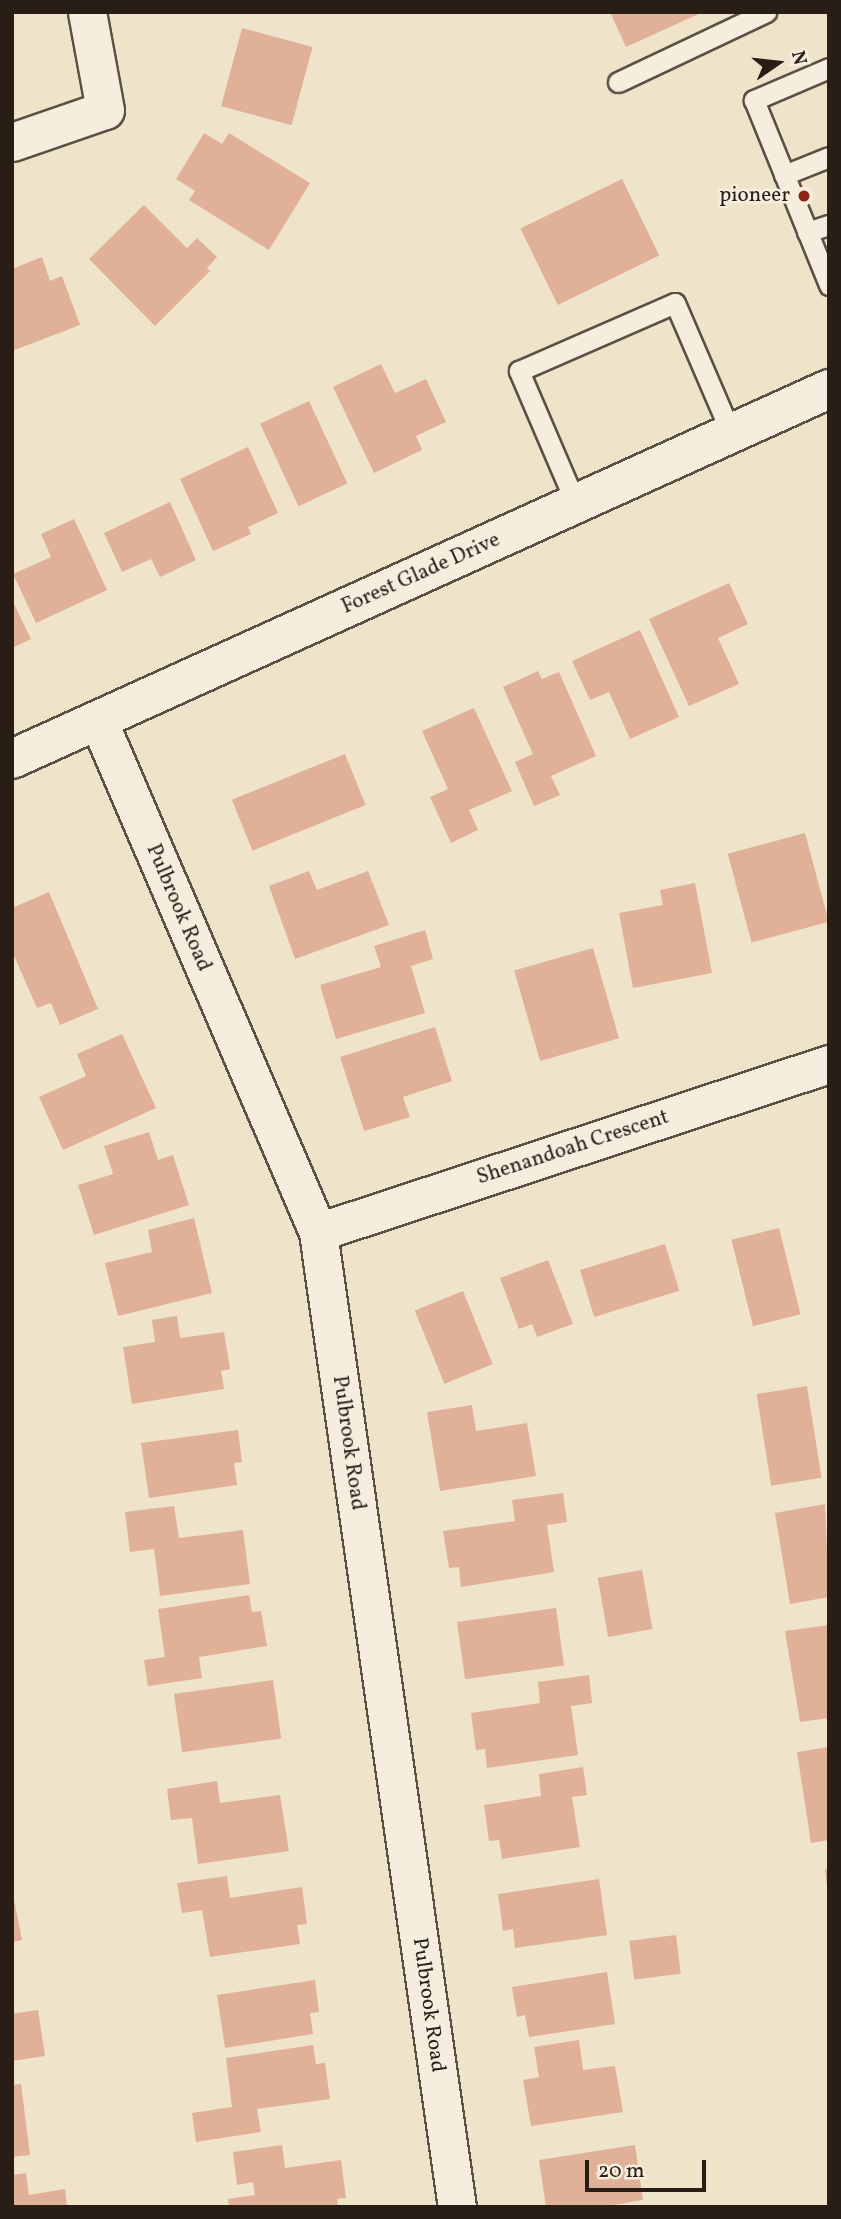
<!DOCTYPE html>
<style>
body{margin:0}
#map{position:relative;width:841px;height:2219px;overflow:hidden;background:#efe4ca;font-family:Vollkorn,serif}
div>[style]{position:absolute}
.building>*{inset:0;background:#e0b099;transform-origin:0 0}
.roads{filter:drop-shadow(2px 0 #5a5043) drop-shadow(-2px 0 #5a5043) drop-shadow(0 2px #5a5043) drop-shadow(0 -2px #5a5043)}
.lane>*{height:19px;margin:-9.5px;padding:0 9.5px;transform-origin:9.5px;border-radius:9.5px;background:#f5eddd}
.street>*{height:37px;margin:-18.5px;padding:0 18.5px;transform-origin:18.5px;border-radius:18.5px;background:#f5eddd}
.secondary>*{height:38px;margin:-19px;padding:0 19px;transform-origin:19px;border-radius:19px;background:#f5eddd}
.dots>*{width:19px;height:19px;translate:-50% -50%;box-sizing:border-box;border:4px solid #f5eddd;border-radius:50%}
span{translate:-50% -50%;white-space:nowrap;text-align:center;line-height:1.15;-webkit-text-stroke:5px #f5eddd;paint-order:stroke}
.poi-label{font-size:21px;color:#281e16}
.right{translate:-100% -50%;text-align:right}
.street-label{font-size:21px;color:#281e16}
.frame{position:absolute;inset:0;border:14px solid #281e16;pointer-events:none}
.north{position:absolute;left:743px;top:28px;width:70px;height:70px;-webkit-text-stroke:5px #f5eddd;paint-order:stroke;rotate:76deg;font-size:19px;font-weight:700;line-height:28px;text-align:center;color:#281e16}
.north::after{content:'';display:block;margin:auto;width:24px;height:32px;background:#281e16;clip-path:polygon(50% 0,100% 100%,50% 72%,0 100%)}
.scale{position:absolute;left:585px;top:2160px;width:121px;height:32px;box-sizing:border-box;border:4px solid #281e16;border-top:0;padding-left:9px;font-size:21px;line-height:24px;white-space:nowrap;color:#281e16;-webkit-text-stroke:5px #f5eddd;paint-order:stroke}
</style>
<div id="map">
<div class="building">
<i style="clip-path:polygon(610px 12px,703px 12px,626px 47px)"></i>
<i style="left:242px;top:28px;width:73px;height:81px;rotate:15deg"></i>
<i style="clip-path:polygon(204px 133px,222px 144px,229px 133px,310px 183px,269px 250px,189px 200px,195px 191px,176px 179px)"></i>
<i style="left:622px;top:179px;width:85px;height:113px;rotate:64deg"></i>
<i style="clip-path:polygon(144px 205px,187px 248px,197px 238px,217px 257px,207px 268px,210px 271px,155px 326px,89px 259px)"></i>
<i style="clip-path:polygon(42px 257px,50px 281px,62px 276px,80px 325px,12px 351px,12px 269px)"></i>
<i style="clip-path:polygon(381px 364px,395px 393px,426px 379px,446px 422px,416px 436px,422px 450px,374px 473px,333px 387px)"></i>
<i style="left:309px;top:401px;width:91px;height:54px;rotate:65deg"></i>
<i style="clip-path:polygon(248px 447px,278px 513px,248px 527px,251px 534px,213px 551px,180px 479px)"></i>
<i style="clip-path:polygon(170px 502px,196px 560px,160px 577px,151px 559px,122px 572px,104px 533px)"></i>
<i style="clip-path:polygon(74px 519px,107px 590px,36px 623px,13px 574px,51px 557px,41px 534px)"></i>
<i style="clip-path:polygon(729px 583px,748px 624px,718px 638px,739px 684px,689px 706px,649px 619px)"></i>
<i style="clip-path:polygon(12px 600px,31px 639px,12px 648px)"></i>
<i style="clip-path:polygon(640px 630px,679px 717px,630px 739px,609px 692px,590px 700px,572px 661px)"></i>
<i style="clip-path:polygon(538px 671px,542px 679px,559px 672px,596px 756px,551px 776px,560px 795px,534px 806px,515px 762px,533px 754px,503px 687px)"></i>
<i style="clip-path:polygon(474px 708px,512px 791px,469px 810px,478px 830px,451px 843px,430px 797px,448px 789px,422px 731px)"></i>
<i style="left:345px;top:754px;width:55px;height:122px;rotate:68deg"></i>
<i style="left:805px;top:833px;width:92px;height:80px;rotate:75deg"></i>
<i style="clip-path:polygon(309px 871px,317px 890px,368px 871px,389px 925px,295px 959px,269px 886px)"></i>
<i style="clip-path:polygon(695px 883px,712px 973px,633px 988px,619px 913px,663px 905px,660px 890px)"></i>
<i style="clip-path:polygon(49px 892px,98px 1009px,60px 1025px,51px 1003px,37px 1008px,12px 951px,12px 908px)"></i>
<i style="clip-path:polygon(425px 930px,433px 959px,411px 966px,425px 1013px,336px 1039px,320px 985px,381px 967px,374px 946px)"></i>
<i style="left:593px;top:948px;width:94px;height:82px;rotate:74deg"></i>
<i style="clip-path:polygon(435px 1027px,452px 1081px,403px 1097px,410px 1117px,364px 1131px,340px 1057px)"></i>
<i style="clip-path:polygon(122px 1034px,156px 1108px,63px 1150px,39px 1097px,86px 1076px,77px 1054px)"></i>
<i style="clip-path:polygon(149px 1132px,158px 1160px,173px 1155px,189px 1205px,94px 1235px,78px 1185px,113px 1174px,104px 1146px)"></i>
<i style="clip-path:polygon(194px 1218px,212px 1293px,118px 1316px,105px 1263px,152px 1252px,148px 1230px)"></i>
<i style="left:779px;top:1228px;width:89px;height:49px;rotate:76deg"></i>
<i style="left:665px;top:1244px;width:49px;height:89px;rotate:73deg"></i>
<i style="clip-path:polygon(548px 1260px,573px 1324px,537px 1337px,532px 1324px,519px 1329px,500px 1278px)"></i>
<i style="left:463px;top:1291px;width:79px;height:52px;rotate:68deg"></i>
<i style="clip-path:polygon(177px 1316px,180px 1338px,224px 1332px,230px 1369px,221px 1371px,224px 1389px,132px 1404px,123px 1347px,155px 1342px,152px 1320px)"></i>
<i style="left:807px;top:1386px;width:93px;height:51px;rotate:81deg"></i>
<i style="clip-path:polygon(472px 1405px,476px 1431px,527px 1423px,536px 1476px,440px 1491px,427px 1412px)"></i>
<i style="clip-path:polygon(238px 1430px,242px 1462px,234px 1463px,237px 1485px,149px 1498px,141px 1443px)"></i>
<i style="clip-path:polygon(563px 1493px,567px 1522px,547px 1525px,554px 1572px,461px 1587px,459px 1567px,449px 1568px,443px 1531px,515px 1521px,512px 1500px)"></i>
<i style="clip-path:polygon(825px 1504px,829px 1597px,790px 1604px,775px 1513px)"></i>
<i style="clip-path:polygon(174px 1506px,179px 1538px,243px 1530px,250px 1584px,160px 1596px,154px 1549px,130px 1552px,125px 1512px)"></i>
<i style="left:642px;top:1570px;width:60px;height:45px;rotate:80deg"></i>
<i style="clip-path:polygon(249px 1595px,252px 1612px,261px 1611px,267px 1646px,199px 1657px,202px 1678px,148px 1686px,144px 1660px,165px 1657px,158px 1609px)"></i>
<i style="left:556px;top:1608px;width:58px;height:100px;rotate:82deg"></i>
<i style="clip-path:polygon(829px 1625px,829px 1718px,800px 1722px,785px 1631px)"></i>
<i style="clip-path:polygon(589px 1675px,592px 1703px,571px 1706px,578px 1755px,487px 1768px,485px 1749px,476px 1750px,471px 1713px,540px 1703px,538px 1682px)"></i>
<i style="left:273px;top:1680px;width:59px;height:100px;rotate:82deg"></i>
<i style="clip-path:polygon(829px 1747px,829px 1840px,811px 1843px,797px 1752px)"></i>
<i style="clip-path:polygon(583px 1767px,587px 1795px,572px 1797px,580px 1847px,502px 1859px,499px 1840px,489px 1841px,484px 1805px,541px 1796px,539px 1774px)"></i>
<i style="clip-path:polygon(217px 1781px,220px 1803px,280px 1795px,289px 1851px,198px 1864px,192px 1818px,171px 1820px,167px 1789px)"></i>
<i style="clip-path:polygon(829px 1869px,829px 1886px,827px 1886px,825px 1870px)"></i>
<i style="clip-path:polygon(227px 1876px,230px 1898px,302px 1887px,307px 1924px,297px 1925px,300px 1944px,210px 1957px,202px 1910px,182px 1913px,177px 1883px)"></i>
<i style="clip-path:polygon(599px 1879px,607px 1935px,515px 1948px,513px 1929px,503px 1931px,498px 1894px)"></i>
<i style="clip-path:polygon(12px 1889px,22px 1940px,12px 1942px)"></i>
<i style="left:676px;top:1935px;width:39px;height:47px;rotate:83deg"></i>
<i style="clip-path:polygon(607px 1972px,615px 2024px,529px 2037px,525px 2015px,517px 2017px,512px 1987px)"></i>
<i style="clip-path:polygon(315px 1980px,319px 2012px,310px 2013px,313px 2034px,225px 2048px,217px 1995px)"></i>
<i style="clip-path:polygon(38px 2010px,45px 2056px,12px 2061px,12px 2014px)"></i>
<i style="clip-path:polygon(579px 2040px,583px 2070px,615px 2066px,623px 2112px,531px 2126px,523px 2080px,539px 2077px,534px 2047px)"></i>
<i style="clip-path:polygon(313px 2045px,316px 2064px,325px 2063px,330px 2099px,257px 2109px,261px 2132px,196px 2142px,192px 2113px,232px 2107px,226px 2058px)"></i>
<i style="clip-path:polygon(21px 2084px,30px 2155px,12px 2157px,12px 2085px)"></i>
<i style="clip-path:polygon(282px 2145px,285px 2168px,341px 2160px,346px 2198px,337px 2199px,338px 2207px,229px 2207px,228px 2199px,255px 2195px,253px 2182px,237px 2185px,233px 2152px)"></i>
<i style="clip-path:polygon(635px 2145px,643px 2200px,602px 2207px,546px 2207px,539px 2160px)"></i>
<i style="clip-path:polygon(26px 2173px,29px 2195px,65px 2189px,67px 2207px,12px 2207px,12px 2175px)"></i>
</div>
<div class="roads">
<div class="lane">
<i style="left:829px;top:68px;width:82px;rotate:156.9deg"></i>
<i style="left:754px;top:100px;width:200px;rotate:67.9deg"></i>
<i style="left:618px;top:82px;width:164px;rotate:-25.3deg"></i>
<i style="left:784px;top:175px;width:48px;rotate:-21.8deg"></i>
<i style="left:807px;top:232px;width:23px;rotate:-18deg"></i>
<i style="left:576px;top:504px;width:145px;rotate:-113.2deg"></i>
<i style="left:519px;top:371px;width:170px;rotate:-23.6deg"></i>
<i style="left:675px;top:303px;width:142px;rotate:66.7deg"></i>
</div>
<div class="street">
<i style="left:12px;top:142px;width:98px;rotate:-19deg"></i>
<i style="left:105px;top:110px;width:100px;rotate:-100.4deg"></i>
<i style="left:98px;top:720px;width:557px;rotate:66.75deg"></i>
<i style="left:318px;top:1232px;width:985px;rotate:81.89deg"></i>
<i style="left:318px;top:1232px;width:538px;rotate:-18.2deg"></i>
</div>
<div class="secondary">
<i style="left:12px;top:759px;width:897px;rotate:-24.36deg"></i>
</div>
</div>
<div class="dots">
<i style="left:804px;top:196px;background:#8f2418"></i>
</div>
<div class="poi-label">
<span class="right" style="left:790px;top:196px">pioneer</span>
</div>
<div class="street-label">
<span style="left:421px;top:574px;rotate:-24deg">Forest Glade Drive</span>
<span style="left:178px;top:908px;rotate:67deg">Pulbrook Road</span>
<span style="left:573px;top:1148px;rotate:-18deg">Shenandoah Crescent</span>
<span style="left:348px;top:1443px;rotate:82deg">Pulbrook Road</span>
<span style="left:428px;top:2005px;rotate:82deg">Pulbrook Road</span>
</div>
<div class="frame"></div>
<div class="north">N</div>
<div class="scale">20 m</div>
</div>
